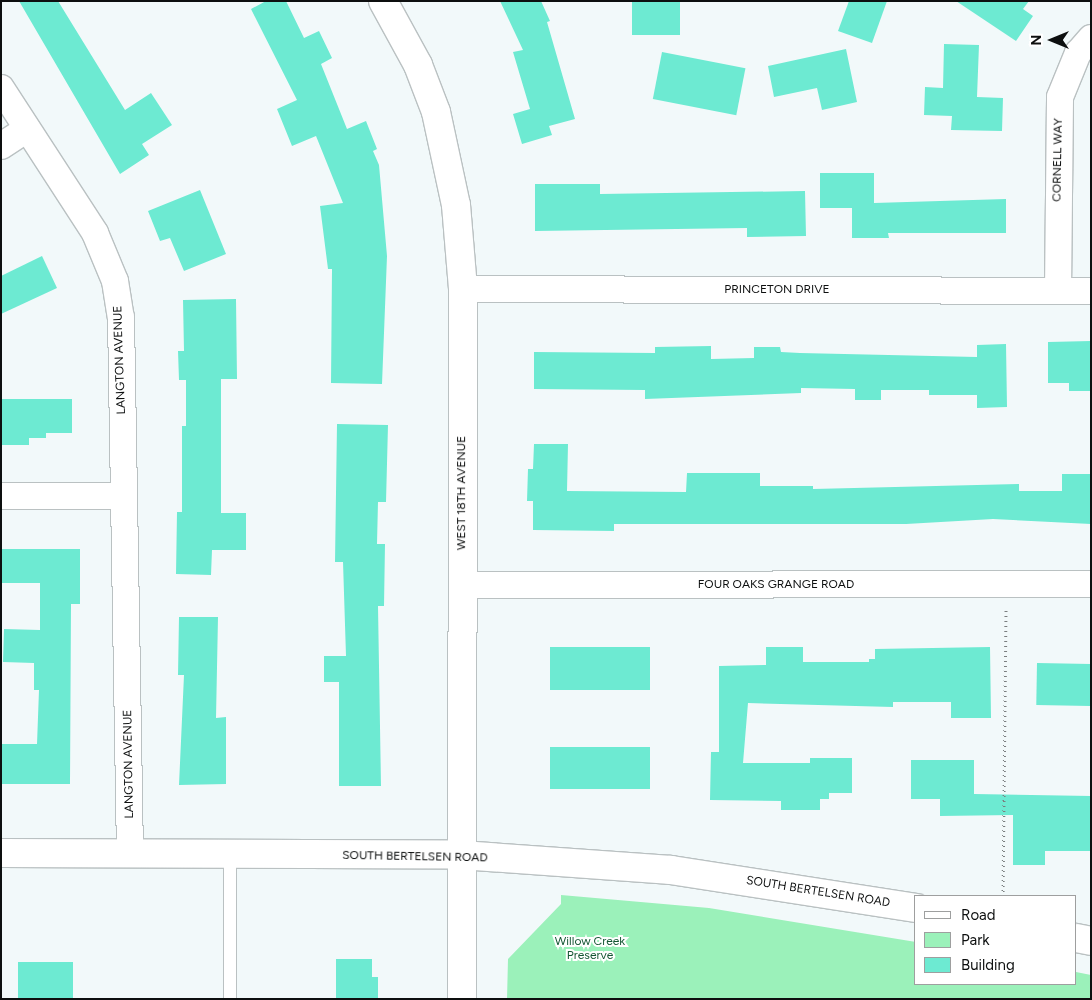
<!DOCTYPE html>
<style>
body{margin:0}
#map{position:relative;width:1092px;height:1000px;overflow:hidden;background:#f2f9fa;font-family:Figtree,sans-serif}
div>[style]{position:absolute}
.green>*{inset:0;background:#9bf1ba}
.building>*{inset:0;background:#6dead2;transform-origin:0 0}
.path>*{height:3px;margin-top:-1.5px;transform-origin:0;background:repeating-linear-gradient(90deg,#7a7e7f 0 1px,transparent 0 5px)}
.roads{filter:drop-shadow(1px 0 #bac1c2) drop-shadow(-1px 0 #bac1c2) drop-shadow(0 1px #bac1c2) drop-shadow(0 -1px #bac1c2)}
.service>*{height:12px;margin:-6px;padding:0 6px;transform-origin:6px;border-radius:6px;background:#fff}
.minor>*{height:26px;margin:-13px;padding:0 13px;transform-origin:13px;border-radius:13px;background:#fff}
.tertiary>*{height:28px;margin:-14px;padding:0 14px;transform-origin:14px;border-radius:14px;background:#fff}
.secondary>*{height:28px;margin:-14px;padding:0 14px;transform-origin:14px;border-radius:14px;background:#fff}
span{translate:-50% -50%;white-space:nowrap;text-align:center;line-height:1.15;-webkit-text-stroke:4px #fff;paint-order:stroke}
.street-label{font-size:12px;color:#0d0f0f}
.park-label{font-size:12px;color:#145633}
.frame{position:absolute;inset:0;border:2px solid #0d0f0f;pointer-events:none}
.legend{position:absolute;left:914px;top:895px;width:162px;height:90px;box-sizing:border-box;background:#fff;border:1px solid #9e9f9f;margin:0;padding:6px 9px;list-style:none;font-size:15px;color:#0d0f0f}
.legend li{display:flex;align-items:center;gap:10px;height:25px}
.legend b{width:25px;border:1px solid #9e9f9f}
.north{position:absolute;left:1027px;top:15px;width:50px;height:50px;-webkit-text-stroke:4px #fff;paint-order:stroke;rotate:270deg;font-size:14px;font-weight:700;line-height:20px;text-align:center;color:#0d0f0f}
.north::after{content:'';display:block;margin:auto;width:18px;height:22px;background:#0d0f0f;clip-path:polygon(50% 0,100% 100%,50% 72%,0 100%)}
</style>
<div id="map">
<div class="green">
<i style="clip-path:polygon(561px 895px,709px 908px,916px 942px,916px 984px,1076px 984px,1076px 972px,1091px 975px,1091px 999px,507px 999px,508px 959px,561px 904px)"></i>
</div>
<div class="building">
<i style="clip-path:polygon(19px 1px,58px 1px,125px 110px,151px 93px,172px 125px,142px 144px,149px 155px,120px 174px)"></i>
<i style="clip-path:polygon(266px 1px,286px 1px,304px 38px,319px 31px,332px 58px,321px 64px,347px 129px,366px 121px,377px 149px,373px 151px,379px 165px,387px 256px,382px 384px,331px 383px,332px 269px,328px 269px,320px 206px,343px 203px,316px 136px,292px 146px,277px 109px,297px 100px,251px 9px)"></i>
<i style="clip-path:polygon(500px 1px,541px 1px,550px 21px,547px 22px,575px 119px,549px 126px,552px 135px,522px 144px,513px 114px,530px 109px,513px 52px,523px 50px)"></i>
<i style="left:632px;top:1px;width:48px;height:34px"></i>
<i style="clip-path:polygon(849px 1px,887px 1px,872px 43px,838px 31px)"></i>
<i style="clip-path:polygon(956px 1px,1029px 1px,1023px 9px,1033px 16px,1016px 41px)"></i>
<i style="clip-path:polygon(944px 44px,979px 45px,977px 97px,1003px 98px,1002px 131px,951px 130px,952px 116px,924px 115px,925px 87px,943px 88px)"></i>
<i style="clip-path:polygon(846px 49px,857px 102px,822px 110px,817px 88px,774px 97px,768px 66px)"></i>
<i style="left:662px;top:52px;width:85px;height:48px;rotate:11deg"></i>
<i style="clip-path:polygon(820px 173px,874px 173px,874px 203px,1006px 199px,1006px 233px,888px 233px,889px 238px,852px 238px,852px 208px,820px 208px)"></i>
<i style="clip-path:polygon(535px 184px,600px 184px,600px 194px,805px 191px,806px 236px,747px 237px,747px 228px,535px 231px)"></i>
<i style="clip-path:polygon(200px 190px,226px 254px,184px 271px,170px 238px,160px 241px,148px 211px)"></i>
<i style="clip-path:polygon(42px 256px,57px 288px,1px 314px,1px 276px)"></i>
<i style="clip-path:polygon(236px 299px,237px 379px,221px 379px,221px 513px,246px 513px,246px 550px,212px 550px,211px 575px,176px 574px,177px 512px,182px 512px,182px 426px,186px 426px,186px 380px,179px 380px,178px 351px,184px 351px,183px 300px)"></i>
<i style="clip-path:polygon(1091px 341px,1091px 391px,1069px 391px,1069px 383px,1048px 383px,1048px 342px)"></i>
<i style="clip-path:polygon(1006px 344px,1007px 407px,977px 408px,977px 395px,929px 395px,929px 390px,881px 390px,881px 400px,855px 400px,855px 389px,801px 388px,801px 393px,645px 399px,645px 390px,534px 389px,534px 352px,655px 353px,655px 347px,711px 346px,711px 359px,754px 358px,754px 347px,780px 347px,781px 352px,800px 353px,977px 357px,977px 345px)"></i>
<i style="clip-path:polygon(1px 399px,72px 399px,72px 433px,46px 433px,46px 438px,29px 438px,29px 445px,1px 445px)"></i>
<i style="clip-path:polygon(337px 424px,388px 425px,386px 502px,378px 502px,377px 544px,385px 544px,384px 606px,378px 606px,381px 786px,339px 786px,339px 682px,324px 682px,324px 656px,346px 656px,343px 562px,335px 562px)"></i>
<i style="clip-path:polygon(534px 444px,568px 444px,567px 491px,686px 492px,687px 473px,760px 473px,760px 486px,813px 486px,813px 489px,1019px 484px,1019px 491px,1062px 491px,1062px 474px,1091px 474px,1091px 524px,993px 519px,906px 524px,614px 524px,614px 531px,533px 530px,533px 501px,527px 501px,528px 469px,533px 469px)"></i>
<i style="clip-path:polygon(1px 549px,80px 549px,80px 604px,71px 604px,70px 784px,1px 784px,1px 744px,37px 744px,39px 690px,34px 690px,34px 663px,3px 662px,4px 629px,40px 630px,40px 583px,1px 583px)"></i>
<i style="clip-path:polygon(179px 617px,218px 617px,216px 718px,226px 717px,226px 784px,179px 785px,184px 675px,178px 675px)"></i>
<i style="left:550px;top:647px;width:100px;height:43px"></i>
<i style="clip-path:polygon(766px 647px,803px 647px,803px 662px,869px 662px,869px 659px,875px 659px,875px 649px,990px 647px,991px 718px,951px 718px,951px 702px,893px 702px,893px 707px,748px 703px,743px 763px,810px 763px,810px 758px,852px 758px,852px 793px,829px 793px,829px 799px,820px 799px,820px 810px,781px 810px,781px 801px,710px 800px,711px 752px,719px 752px,719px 666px,766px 665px)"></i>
<i style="left:1037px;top:663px;width:54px;height:42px;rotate:1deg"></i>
<i style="left:550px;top:747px;width:100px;height:42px"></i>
<i style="clip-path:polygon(911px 760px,974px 760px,974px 794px,1091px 796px,1091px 851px,1045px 851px,1045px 865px,1013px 865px,1013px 815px,940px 816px,940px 799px,911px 799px)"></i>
<i style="clip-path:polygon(336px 959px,372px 959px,372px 977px,378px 977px,378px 999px,336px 999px)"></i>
<i style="left:18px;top:962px;width:55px;height:37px"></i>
</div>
<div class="path">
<i style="left:1003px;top:896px;width:286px;rotate:-89.4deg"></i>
</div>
<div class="roads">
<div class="service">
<i style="left:230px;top:854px;width:145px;rotate:90deg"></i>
</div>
<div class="minor">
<i style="left:1px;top:88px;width:173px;rotate:57deg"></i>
<i style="left:95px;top:233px;width:52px;rotate:67.4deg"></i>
<i style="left:115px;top:281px;width:36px;rotate:81deg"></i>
<i style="left:121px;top:317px;width:536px;rotate:89.04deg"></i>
<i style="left:1px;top:146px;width:31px;rotate:-33deg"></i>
<i style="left:463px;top:289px;width:628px;rotate:0.18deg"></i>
<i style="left:1058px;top:291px;width:194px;rotate:-89.4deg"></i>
<i style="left:1060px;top:97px;width:48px;rotate:-67.8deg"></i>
<i style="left:1078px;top:53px;width:20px;rotate:-49deg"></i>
<i style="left:1px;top:496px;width:123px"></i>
<i style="left:462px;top:585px;width:629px;rotate:-0.09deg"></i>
</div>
<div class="tertiary">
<i style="left:383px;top:1px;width:73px;rotate:61.3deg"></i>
<i style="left:418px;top:65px;width:50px;rotate:69deg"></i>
<i style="left:436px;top:112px;width:95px;rotate:77.9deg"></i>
<i style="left:456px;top:205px;width:84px;rotate:85.2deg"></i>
<i style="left:463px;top:289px;width:710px;rotate:90.08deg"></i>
</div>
<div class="secondary">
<i style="left:1px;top:853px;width:460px;rotate:0.2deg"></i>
<i style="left:461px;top:855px;width:211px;rotate:4.1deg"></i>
<i style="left:671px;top:870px;width:248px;rotate:8.8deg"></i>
<i style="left:1076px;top:938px;width:15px;rotate:11deg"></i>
</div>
</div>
<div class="street-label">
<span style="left:1058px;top:160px;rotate:-89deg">CORNELL WAY</span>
<span style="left:777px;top:290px">PRINCETON DRIVE</span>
<span style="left:120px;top:360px;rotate:-92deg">LANGTON AVENUE</span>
<span style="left:462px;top:493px;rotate:-90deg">WEST 18TH AVENUE</span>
<span style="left:776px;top:585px">FOUR OAKS GRANGE ROAD</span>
<span style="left:129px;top:764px;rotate:-91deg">LANGTON AVENUE</span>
<span style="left:415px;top:857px;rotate:1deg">SOUTH BERTELSEN ROAD</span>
<span style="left:818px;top:892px;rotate:9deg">SOUTH BERTELSEN ROAD</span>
</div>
<div class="park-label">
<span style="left:590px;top:949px">Willow Creek<br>Preserve</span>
</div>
<div class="frame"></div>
<ul class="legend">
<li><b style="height:6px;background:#fff"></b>Road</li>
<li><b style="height:14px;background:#9bf1ba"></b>Park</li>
<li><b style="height:14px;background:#6dead2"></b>Building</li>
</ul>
<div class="north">N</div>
</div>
